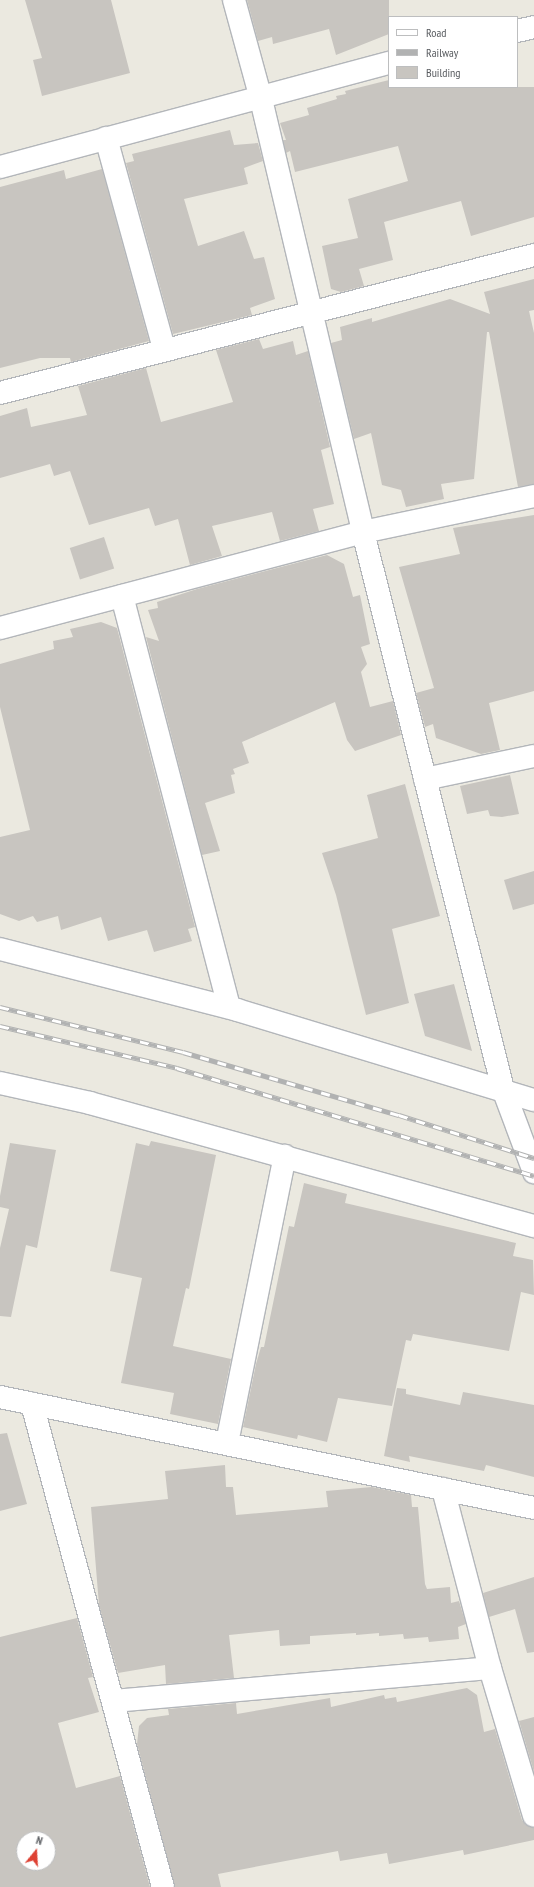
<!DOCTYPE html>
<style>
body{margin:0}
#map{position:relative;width:534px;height:1887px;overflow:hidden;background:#ebe9e0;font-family:"PT Sans Narrow",sans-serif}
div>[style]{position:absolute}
.building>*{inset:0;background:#c8c5c0;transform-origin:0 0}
.roads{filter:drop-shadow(1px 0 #b3b6ba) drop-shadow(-1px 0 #b3b6ba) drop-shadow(0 1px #b3b6ba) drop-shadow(0 -1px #b3b6ba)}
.minor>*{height:22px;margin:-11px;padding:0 11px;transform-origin:11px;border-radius:11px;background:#fff}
.tertiary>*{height:22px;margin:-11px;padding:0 11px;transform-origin:11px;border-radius:11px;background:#fff}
.rail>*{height:4.5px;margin-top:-2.25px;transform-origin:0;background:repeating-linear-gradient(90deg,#fff 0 9px,#b1b2b2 0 18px);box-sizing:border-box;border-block:1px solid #b1b2b2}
span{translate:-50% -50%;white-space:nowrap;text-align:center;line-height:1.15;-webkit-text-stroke:3.5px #fff;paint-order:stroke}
.legend{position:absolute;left:388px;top:16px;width:130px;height:72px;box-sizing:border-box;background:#fff;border:1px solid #bdbebf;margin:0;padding:5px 7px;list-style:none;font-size:12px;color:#595c60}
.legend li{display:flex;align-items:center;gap:8px;height:20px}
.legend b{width:20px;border:1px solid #bdbebf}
.north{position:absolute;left:16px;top:1831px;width:40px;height:40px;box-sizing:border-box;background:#fff;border:1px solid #bdbebf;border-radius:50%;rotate:18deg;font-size:11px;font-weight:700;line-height:16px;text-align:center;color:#595c60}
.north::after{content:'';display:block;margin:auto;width:14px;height:18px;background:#de4133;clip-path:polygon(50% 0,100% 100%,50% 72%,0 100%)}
</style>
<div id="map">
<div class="building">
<i style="clip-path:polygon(25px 0,111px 0,130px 73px,42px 96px,33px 60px,42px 58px)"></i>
<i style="clip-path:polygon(247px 0,389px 0,389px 34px,336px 55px,329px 29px,273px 44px,272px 37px,258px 41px)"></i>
<i style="clip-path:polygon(389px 80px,389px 87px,534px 87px,534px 217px,471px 236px,461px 201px,384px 222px,393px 260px,359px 269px,364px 286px,341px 292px,331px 289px,322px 246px,358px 238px,348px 199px,408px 181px,398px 146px,295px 172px,290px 151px,286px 153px,283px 140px,286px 140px,280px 123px,309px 115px,307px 108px,337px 99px,336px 96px,346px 94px,345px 91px)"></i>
<i style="clip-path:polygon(230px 130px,234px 145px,258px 143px,263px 161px,244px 168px,248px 184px,184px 199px,198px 246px,244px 231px,254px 259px,264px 257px,275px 299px,250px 308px,252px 315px,173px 334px,126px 163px,134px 161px,132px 154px)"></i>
<i style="clip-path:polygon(102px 169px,149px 341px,71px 362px,70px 358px,40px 358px,0 368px,0 187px,64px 170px,66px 179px)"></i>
<i style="clip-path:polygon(534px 279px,534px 310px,529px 311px,534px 333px,534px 484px,518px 487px,489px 332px,487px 332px,474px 479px,441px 484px,444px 499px,406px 507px,401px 490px,382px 485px,371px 433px,354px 439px,331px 343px,342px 340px,340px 327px,372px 318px,372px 322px,450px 299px,490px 314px,484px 292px)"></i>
<i style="clip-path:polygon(259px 339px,263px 349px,293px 341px,296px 355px,308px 351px,330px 447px,321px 450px,334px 504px,313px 509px,319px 531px,280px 541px,272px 512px,212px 526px,222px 556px,190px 565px,178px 519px,155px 526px,149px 508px,89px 525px,70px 471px,54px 476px,50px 464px,0 478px,0 416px,27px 408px,31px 427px,87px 415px,78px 386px,146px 368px,161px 422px,233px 402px,216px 350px)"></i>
<i style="clip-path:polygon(534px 515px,534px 691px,489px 703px,500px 750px,481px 754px,436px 738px,433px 724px,425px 727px,416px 693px,434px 688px,399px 567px,460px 554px,453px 528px)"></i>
<i style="left:104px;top:537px;width:33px;height:36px;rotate:72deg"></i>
<i style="clip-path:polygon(327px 555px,344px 564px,353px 597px,360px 595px,370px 644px,361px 647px,367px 664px,361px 672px,370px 707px,393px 701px,401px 735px,355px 751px,347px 740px,335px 702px,242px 742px,249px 763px,233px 769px,235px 774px,231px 775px,235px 793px,205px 803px,220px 851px,202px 855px,146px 637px,159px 641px,148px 610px,158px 608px,157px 602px,197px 589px)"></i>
<i style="clip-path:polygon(101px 622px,117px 628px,195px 927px,188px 929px,192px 941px,154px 952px,147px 930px,108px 941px,101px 917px,61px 930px,58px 916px,37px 922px,33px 916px,19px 921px,0 914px,0 837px,30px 830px,0 707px,0 664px,54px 649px,53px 641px,73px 637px,70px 629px)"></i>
<i style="clip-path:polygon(510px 775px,519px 814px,502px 817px,490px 816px,488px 810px,467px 814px,460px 786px)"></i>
<i style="clip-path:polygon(405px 784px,440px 916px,392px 929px,409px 1003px,366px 1015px,336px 895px,322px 853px,378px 838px,367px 795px)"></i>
<i style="clip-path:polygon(534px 871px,534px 904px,513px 910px,504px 880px)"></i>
<i style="clip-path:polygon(454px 984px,472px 1051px,425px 1036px,414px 994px)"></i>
<i style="clip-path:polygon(151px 1141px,216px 1155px,189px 1289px,186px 1288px,173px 1346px,231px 1359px,218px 1424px,170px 1414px,174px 1393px,121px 1383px,142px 1278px,110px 1271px,136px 1143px,149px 1146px)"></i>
<i style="clip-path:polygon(10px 1143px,56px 1150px,37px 1248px,26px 1245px,11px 1317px,0 1316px,0 1248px,9px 1209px,0 1207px,0 1196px)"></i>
<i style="clip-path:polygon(304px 1183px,347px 1194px,345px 1203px,516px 1243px,513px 1256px,533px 1260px,534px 1295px,521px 1292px,509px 1351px,413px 1334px,411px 1341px,406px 1340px,392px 1406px,338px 1398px,327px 1442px,298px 1435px,297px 1439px,243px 1427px,256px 1364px,261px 1347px,264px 1347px,289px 1226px,294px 1227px)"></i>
<i style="clip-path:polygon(397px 1388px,406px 1389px,406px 1394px,460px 1405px,463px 1392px,534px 1405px,534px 1477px,486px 1465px,484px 1471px,409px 1456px,410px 1462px,384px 1456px)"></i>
<i style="clip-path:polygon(7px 1433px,27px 1504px,0 1511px,0 1434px)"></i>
<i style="clip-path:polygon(225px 1465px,226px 1487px,233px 1487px,236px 1515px,328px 1507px,326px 1491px,372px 1487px,411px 1495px,412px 1507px,418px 1507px,425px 1584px,427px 1589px,450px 1587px,451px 1603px,459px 1601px,466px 1624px,458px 1627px,459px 1639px,429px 1642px,428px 1637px,404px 1639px,403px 1634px,379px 1636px,379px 1633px,356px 1635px,356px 1633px,310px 1636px,310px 1644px,280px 1646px,279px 1630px,229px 1635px,234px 1678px,166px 1684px,165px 1665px,118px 1673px,99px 1605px,91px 1507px,168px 1499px,165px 1471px)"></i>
<i style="clip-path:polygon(534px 1577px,534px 1652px,527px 1653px,515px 1609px,489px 1617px,483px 1593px)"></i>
<i style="clip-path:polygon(evenodd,77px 1618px,93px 1677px,88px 1678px,99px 1712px,58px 1723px,76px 1788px,120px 1776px,150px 1887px,0 1887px,0 1637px,77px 1618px,24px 1839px,48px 1839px,48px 1863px,24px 1863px,24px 1839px)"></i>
<i style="clip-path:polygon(467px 1688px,477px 1695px,484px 1732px,495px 1729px,522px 1820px,526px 1825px,534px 1828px,534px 1840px,464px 1855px,463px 1850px,389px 1864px,387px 1853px,340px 1861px,338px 1851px,218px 1874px,221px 1887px,175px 1887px,137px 1744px,139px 1726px,147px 1718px,169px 1715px,168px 1709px,236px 1703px,237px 1714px,330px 1698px,331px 1707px,384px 1695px,385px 1699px,396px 1697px,397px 1702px)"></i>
<i style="clip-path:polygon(534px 1717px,534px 1772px,519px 1721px)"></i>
</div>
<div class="roads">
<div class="minor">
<i style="left:234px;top:0;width:98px;rotate:74.7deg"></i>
<i style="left:260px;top:95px;width:449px;rotate:76.7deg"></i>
<i style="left:363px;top:532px;width:574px;rotate:75.89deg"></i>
<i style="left:503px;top:1089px;width:89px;rotate:69.5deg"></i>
<i style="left:517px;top:31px;width:17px;rotate:-13deg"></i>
<i style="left:106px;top:138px;width:219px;rotate:74.6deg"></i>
<i style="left:0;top:167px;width:403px;rotate:-15deg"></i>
<i style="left:0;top:393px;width:552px;rotate:-14.49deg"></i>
<i style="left:122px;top:596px;width:425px;rotate:75.4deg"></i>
<i style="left:0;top:628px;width:375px;rotate:-14.8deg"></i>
<i style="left:363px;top:532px;width:175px;rotate:-11.9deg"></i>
<i style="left:425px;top:779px;width:111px;rotate:-11.9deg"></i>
<i style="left:0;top:1083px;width:92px;rotate:12.5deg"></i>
<i style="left:90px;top:1103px;width:461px;rotate:15.5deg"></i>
<i style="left:0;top:1397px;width:545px;rotate:11.74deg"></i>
<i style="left:32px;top:1404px;width:500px;rotate:74.83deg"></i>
<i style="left:227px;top:1443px;width:293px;rotate:-78.6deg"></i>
<i style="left:443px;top:1489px;width:185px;rotate:75.3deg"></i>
<i style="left:490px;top:1668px;width:154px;rotate:73.4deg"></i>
<i style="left:113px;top:1701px;width:378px;rotate:-5deg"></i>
</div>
<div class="tertiary">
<i style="left:0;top:949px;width:245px;rotate:14.4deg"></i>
<i style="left:237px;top:1010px;width:310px;rotate:16.9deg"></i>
</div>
</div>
<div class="rail">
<i style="left:0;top:1007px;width:188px;rotate:13.8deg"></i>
<i style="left:183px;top:1052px;width:225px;rotate:16.3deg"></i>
<i style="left:399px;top:1115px;width:142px;rotate:17.7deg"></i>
<i style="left:0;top:1026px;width:182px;rotate:13.3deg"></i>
<i style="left:177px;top:1068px;width:373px;rotate:16.8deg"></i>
</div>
<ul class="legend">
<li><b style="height:5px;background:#fff"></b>Road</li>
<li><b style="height:5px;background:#b1b2b2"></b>Railway</li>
<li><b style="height:11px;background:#c8c5c0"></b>Building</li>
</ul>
<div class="north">N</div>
</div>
